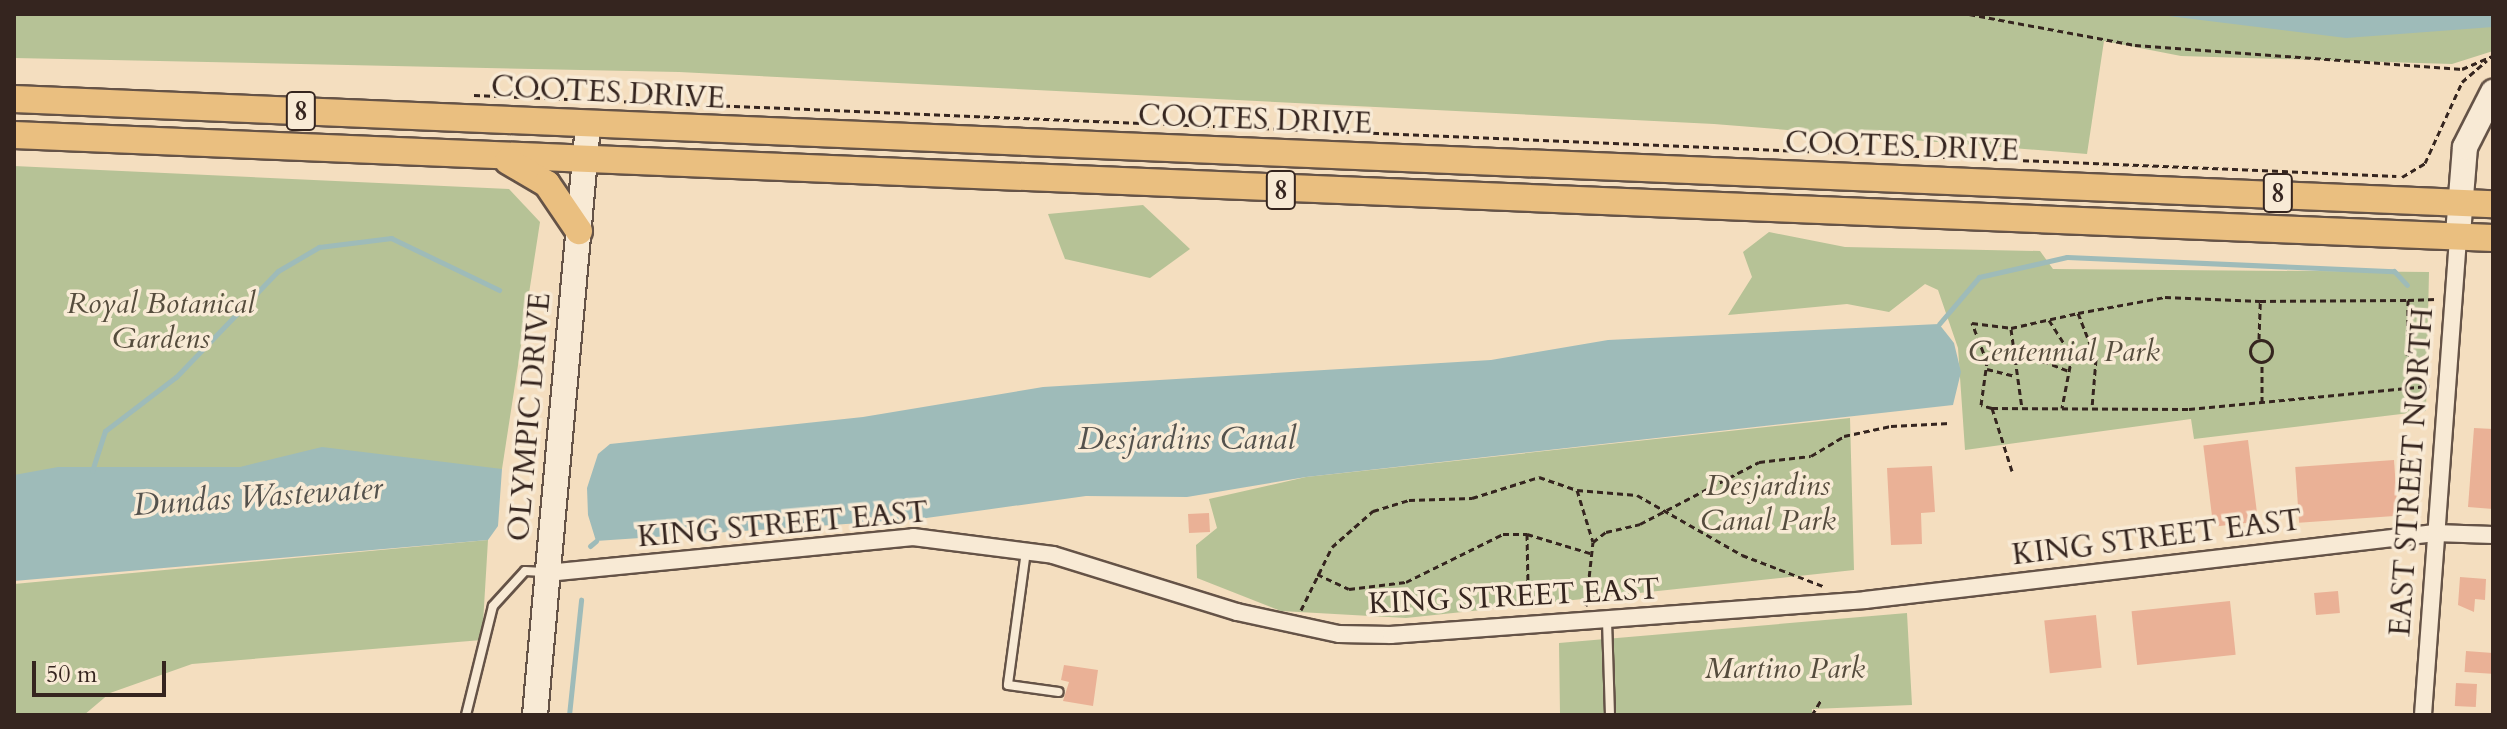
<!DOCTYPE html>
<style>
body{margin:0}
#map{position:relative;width:2507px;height:729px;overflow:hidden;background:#f4debf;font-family:Cardo,serif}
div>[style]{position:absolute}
.green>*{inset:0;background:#b6c296}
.water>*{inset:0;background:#9ebbb9}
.stream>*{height:5px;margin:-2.5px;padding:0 2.5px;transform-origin:2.5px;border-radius:2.5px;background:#9ebbb9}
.building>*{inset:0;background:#eab196;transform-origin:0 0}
.path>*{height:3px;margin-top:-1.5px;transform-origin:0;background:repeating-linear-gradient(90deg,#35251f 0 6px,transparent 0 10px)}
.path>.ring{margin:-1.5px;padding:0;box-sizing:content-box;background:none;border:3px solid #35251f;border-radius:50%}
.roads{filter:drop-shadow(2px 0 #655347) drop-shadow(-2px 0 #655347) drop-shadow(0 2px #655347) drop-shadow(0 -2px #655347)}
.lane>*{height:8px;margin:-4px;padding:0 4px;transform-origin:4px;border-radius:4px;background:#f8ead5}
.street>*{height:16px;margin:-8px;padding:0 8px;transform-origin:8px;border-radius:8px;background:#f8ead5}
.secondary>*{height:24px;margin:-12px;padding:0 12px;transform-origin:12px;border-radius:12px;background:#f8ead5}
.primary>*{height:26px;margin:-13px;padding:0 13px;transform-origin:13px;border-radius:13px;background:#eabf80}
span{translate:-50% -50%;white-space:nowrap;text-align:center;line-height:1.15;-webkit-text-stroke:7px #f8ead5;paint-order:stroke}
.shield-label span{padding:2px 6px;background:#f8ead5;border:2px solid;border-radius:6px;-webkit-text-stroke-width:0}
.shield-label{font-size:28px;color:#35251f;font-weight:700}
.street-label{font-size:30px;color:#35251f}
.park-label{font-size:30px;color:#554c3d;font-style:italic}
.water-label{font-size:32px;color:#54524d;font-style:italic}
.frame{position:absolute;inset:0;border:16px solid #35251f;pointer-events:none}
.scale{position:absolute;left:32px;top:661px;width:134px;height:36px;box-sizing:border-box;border:4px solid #35251f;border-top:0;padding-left:10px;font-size:24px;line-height:28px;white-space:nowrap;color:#35251f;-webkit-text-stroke:6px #f8ead5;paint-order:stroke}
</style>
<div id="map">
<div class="green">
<i style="clip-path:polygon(14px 14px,2493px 14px,2493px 51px,2452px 64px,2181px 56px,2104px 41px,2087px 154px,1714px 124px,679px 72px,14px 58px)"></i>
<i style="clip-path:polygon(14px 166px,509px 189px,540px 222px,502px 469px,14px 505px)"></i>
<i style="clip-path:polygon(1143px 205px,1190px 249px,1150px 278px,1065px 259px,1048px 214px)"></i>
<i style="clip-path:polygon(1769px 232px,1845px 247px,2040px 251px,2053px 269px,2429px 272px,2426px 411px,2194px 439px,2191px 419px,1965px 450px,1958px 348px,1938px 290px,1925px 284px,1889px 312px,1847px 304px,1728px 315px,1752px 277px,1743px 252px)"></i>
<i style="clip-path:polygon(1850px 418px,1854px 570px,1406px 618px,1281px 611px,1197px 578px,1196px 545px,1217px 528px,1209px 499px,1306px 477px)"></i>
<i style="clip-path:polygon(488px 540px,482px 640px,192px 664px,110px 693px,84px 715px,14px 715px,14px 584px)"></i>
<i style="clip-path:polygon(1907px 613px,1912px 705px,1812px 709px,1812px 715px,1560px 715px,1559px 643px)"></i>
</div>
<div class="water">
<i style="clip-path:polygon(2152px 14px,2493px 14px,2493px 27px,2346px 38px)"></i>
<i style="clip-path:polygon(1939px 324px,1954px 343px,1961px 372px,1953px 405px,1306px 477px,1187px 497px,1086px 496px,919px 519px,596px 541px,588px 515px,587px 488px,598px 454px,610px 444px,863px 417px,1043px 387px,1491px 360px,1608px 340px)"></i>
<i style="clip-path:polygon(322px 447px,502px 469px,498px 526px,488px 540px,14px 581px,14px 475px,58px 467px,240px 467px)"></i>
</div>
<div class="stream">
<i style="left:1939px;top:324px;width:62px;rotate:-49.6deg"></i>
<i style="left:1979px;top:277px;width:90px;rotate:-12.8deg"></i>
<i style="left:2067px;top:257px;width:327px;rotate:2.5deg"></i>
<i style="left:2394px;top:271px;width:19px;rotate:47deg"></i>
<i style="left:92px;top:471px;width:42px;rotate:-72deg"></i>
<i style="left:105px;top:431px;width:89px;rotate:-37.3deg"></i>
<i style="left:176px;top:377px;width:147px;rotate:-46.1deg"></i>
<i style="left:278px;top:271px;width:48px;rotate:-30.3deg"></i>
<i style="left:319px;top:247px;width:73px;rotate:-7.1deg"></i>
<i style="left:391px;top:238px;width:120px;rotate:25.7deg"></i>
<i style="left:590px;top:546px;width:8px;rotate:-40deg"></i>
<i style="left:569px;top:715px;width:116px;rotate:-84deg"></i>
</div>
<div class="building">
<i style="clip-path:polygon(2474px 428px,2493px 429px,2493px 509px,2468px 507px)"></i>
<i style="left:2248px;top:440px;width:82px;height:45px;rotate:83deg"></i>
<i style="left:2394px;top:460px;width:56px;height:99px;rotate:86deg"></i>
<i style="clip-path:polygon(1932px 466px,1935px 512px,1921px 513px,1922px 544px,1891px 545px,1887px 468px)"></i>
<i style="left:1209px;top:513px;width:19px;height:21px;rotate:87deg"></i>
<i style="clip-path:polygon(2460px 577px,2486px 579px,2485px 600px,2475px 599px,2474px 612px,2458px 605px)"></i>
<i style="left:2338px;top:591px;width:22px;height:24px;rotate:85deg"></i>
<i style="left:2230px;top:601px;width:54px;height:99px;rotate:84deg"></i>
<i style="left:2096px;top:615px;width:53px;height:52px;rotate:84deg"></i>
<i style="left:2466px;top:651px;width:27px;height:21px;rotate:4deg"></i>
<i style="clip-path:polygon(1064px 665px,1098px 670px,1093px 706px,1063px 701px,1069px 682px,1061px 680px)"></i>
<i style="left:2456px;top:683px;width:21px;height:23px;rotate:3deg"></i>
</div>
<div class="path">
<i style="left:1969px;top:14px;width:169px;rotate:10.6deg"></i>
<i style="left:2135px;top:45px;width:328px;rotate:4.2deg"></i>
<i style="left:2462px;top:69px;width:34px;rotate:-23deg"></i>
<i style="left:474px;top:95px;width:1924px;rotate:2.41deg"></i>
<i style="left:2402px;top:177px;width:27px;rotate:-31deg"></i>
<i style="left:2425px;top:163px;width:89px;rotate:-65.4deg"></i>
<i style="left:2462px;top:82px;width:33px;rotate:-41deg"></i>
<i style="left:2408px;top:300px;width:28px;rotate:-2deg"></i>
<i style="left:2078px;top:313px;width:88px;rotate:-10.4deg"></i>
<i style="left:2165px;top:297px;width:95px;rotate:2.4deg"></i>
<i style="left:2049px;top:320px;width:43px;rotate:57.4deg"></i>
<i style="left:2072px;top:356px;width:53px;rotate:100.9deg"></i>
<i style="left:2011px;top:329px;width:80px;rotate:82.1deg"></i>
<i style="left:2259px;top:339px;width:38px;rotate:-88deg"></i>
<i style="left:2260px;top:301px;width:148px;rotate:-0.4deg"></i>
<i style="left:2408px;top:300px;width:88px;rotate:90.7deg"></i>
<i class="ring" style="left:2250px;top:340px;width:19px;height:19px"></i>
<i style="left:2015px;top:350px;width:58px;rotate:21.3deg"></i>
<i style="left:2041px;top:362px;width:31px;rotate:-19deg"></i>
<i style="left:2070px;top:352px;width:26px;rotate:16deg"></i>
<i style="left:1987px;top:369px;width:29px;rotate:14deg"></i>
<i style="left:2262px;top:402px;width:40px;rotate:-90deg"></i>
<i style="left:1992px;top:408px;width:11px;rotate:-165deg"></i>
<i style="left:1981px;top:405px;width:43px;rotate:-82.1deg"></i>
<i style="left:1987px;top:362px;width:42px;rotate:-111deg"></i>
<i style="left:1972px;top:323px;width:39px;rotate:7deg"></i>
<i style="left:2011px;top:328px;width:69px;rotate:-12.6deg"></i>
<i style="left:2078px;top:313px;width:49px;rotate:68.6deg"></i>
<i style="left:2096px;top:359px;width:49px;rotate:94.7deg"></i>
<i style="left:2012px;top:471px;width:66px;rotate:-107.6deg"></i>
<i style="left:1992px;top:408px;width:197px;rotate:0.3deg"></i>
<i style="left:2189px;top:409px;width:242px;rotate:-5.5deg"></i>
<i style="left:1577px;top:490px;width:54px;rotate:72.9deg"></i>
<i style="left:1527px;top:534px;width:54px;rotate:88.9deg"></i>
<i style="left:1317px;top:574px;width:35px;rotate:25deg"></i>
<i style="left:1349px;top:589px;width:57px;rotate:-7deg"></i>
<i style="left:1406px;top:582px;width:108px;rotate:-26.3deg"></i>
<i style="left:1503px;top:534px;width:24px"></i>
<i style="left:1527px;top:534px;width:66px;rotate:16.8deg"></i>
<i style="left:1586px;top:606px;width:64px;rotate:-83.8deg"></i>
<i style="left:1593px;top:542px;width:16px;rotate:-38deg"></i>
<i style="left:1606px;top:532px;width:35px;rotate:-13deg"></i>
<i style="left:1640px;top:524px;width:134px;rotate:-27.5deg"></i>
<i style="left:1759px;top:462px;width:52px;rotate:-6.6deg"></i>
<i style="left:1811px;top:456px;width:39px;rotate:-31deg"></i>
<i style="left:1844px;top:436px;width:48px;rotate:-12deg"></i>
<i style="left:1891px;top:426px;width:59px;rotate:-2.9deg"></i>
<i style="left:1301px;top:610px;width:70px;rotate:-63.8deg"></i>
<i style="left:1332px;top:547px;width:55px;rotate:-41.3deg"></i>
<i style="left:1373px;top:511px;width:38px;rotate:-17deg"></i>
<i style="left:1409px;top:500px;width:63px;rotate:-1.8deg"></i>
<i style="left:1472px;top:498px;width:70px;rotate:-17.4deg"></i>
<i style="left:1539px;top:477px;width:40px;rotate:18.9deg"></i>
<i style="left:1577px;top:490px;width:60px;rotate:4.8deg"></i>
<i style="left:1637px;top:495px;width:121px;rotate:29.7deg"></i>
<i style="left:1742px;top:555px;width:87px;rotate:20.9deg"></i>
<i style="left:1812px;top:715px;width:17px;rotate:-59deg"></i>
</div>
<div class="roads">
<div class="lane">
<i style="left:1026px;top:551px;width:135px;rotate:97.7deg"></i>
<i style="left:1008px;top:685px;width:51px;rotate:7.8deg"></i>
<i style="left:1607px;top:620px;width:95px;rotate:88.2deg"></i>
<i style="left:466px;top:715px;width:112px;rotate:-76.1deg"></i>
<i style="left:493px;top:606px;width:47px;rotate:-47.6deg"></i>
<i style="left:525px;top:571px;width:19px;rotate:3deg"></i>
</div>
<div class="street">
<i style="left:547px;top:573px;width:368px;rotate:-5.6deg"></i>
<i style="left:913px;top:537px;width:141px;rotate:7.3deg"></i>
<i style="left:1053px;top:555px;width:193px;rotate:17.2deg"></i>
<i style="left:1237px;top:612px;width:104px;rotate:12.2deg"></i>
<i style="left:1339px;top:634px;width:52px;rotate:1.1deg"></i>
<i style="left:1391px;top:635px;width:475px;rotate:-4.2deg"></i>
<i style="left:1865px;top:600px;width:574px;rotate:-6.7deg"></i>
<i style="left:2435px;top:533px;width:58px;rotate:2deg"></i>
<i style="left:2423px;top:715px;width:482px;rotate:-85.8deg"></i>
</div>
<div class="secondary">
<i style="left:2458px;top:234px;width:87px;rotate:-85.4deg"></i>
<i style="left:2465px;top:147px;width:62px;rotate:-63deg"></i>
<i style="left:535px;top:715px;width:592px;rotate:-84.87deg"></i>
</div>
<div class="primary">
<i style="left:14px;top:99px;width:2481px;rotate:2.43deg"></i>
<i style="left:14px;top:135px;width:2481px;rotate:2.38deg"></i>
<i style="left:508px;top:161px;width:45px;rotate:30.5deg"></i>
<i style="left:547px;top:184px;width:57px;rotate:55.8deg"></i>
</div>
</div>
<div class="shield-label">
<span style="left:301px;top:111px">8</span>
<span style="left:1281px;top:190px">8</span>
<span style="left:2278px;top:193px">8</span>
</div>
<div class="street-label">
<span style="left:608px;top:93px;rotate:3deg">COOTES DRIVE</span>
<span style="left:1255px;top:120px;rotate:2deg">COOTES DRIVE</span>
<span style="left:1902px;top:147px;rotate:2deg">COOTES DRIVE</span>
<span style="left:530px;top:417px;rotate:-85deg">OLYMPIC DRIVE</span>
<span style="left:2412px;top:472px;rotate:-86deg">EAST STREET NORTH</span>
<span style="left:783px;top:525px;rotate:-5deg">KING STREET EAST</span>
<span style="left:2157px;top:538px;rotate:-7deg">KING STREET EAST</span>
<span style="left:1514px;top:597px;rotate:-3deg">KING STREET EAST</span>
</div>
<div class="park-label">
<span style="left:161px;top:321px">Royal Botanical<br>Gardens</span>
<span style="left:2064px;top:352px">Centennial Park</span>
<span style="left:1768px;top:503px">Desjardins<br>Canal Park</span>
<span style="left:1785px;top:669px">Martino Park</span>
</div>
<div class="water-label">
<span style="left:1187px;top:439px">Desjardins Canal</span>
<span style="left:258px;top:497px;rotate:-4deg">Dundas Wastewater</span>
</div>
<div class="frame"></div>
<div class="scale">50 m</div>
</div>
